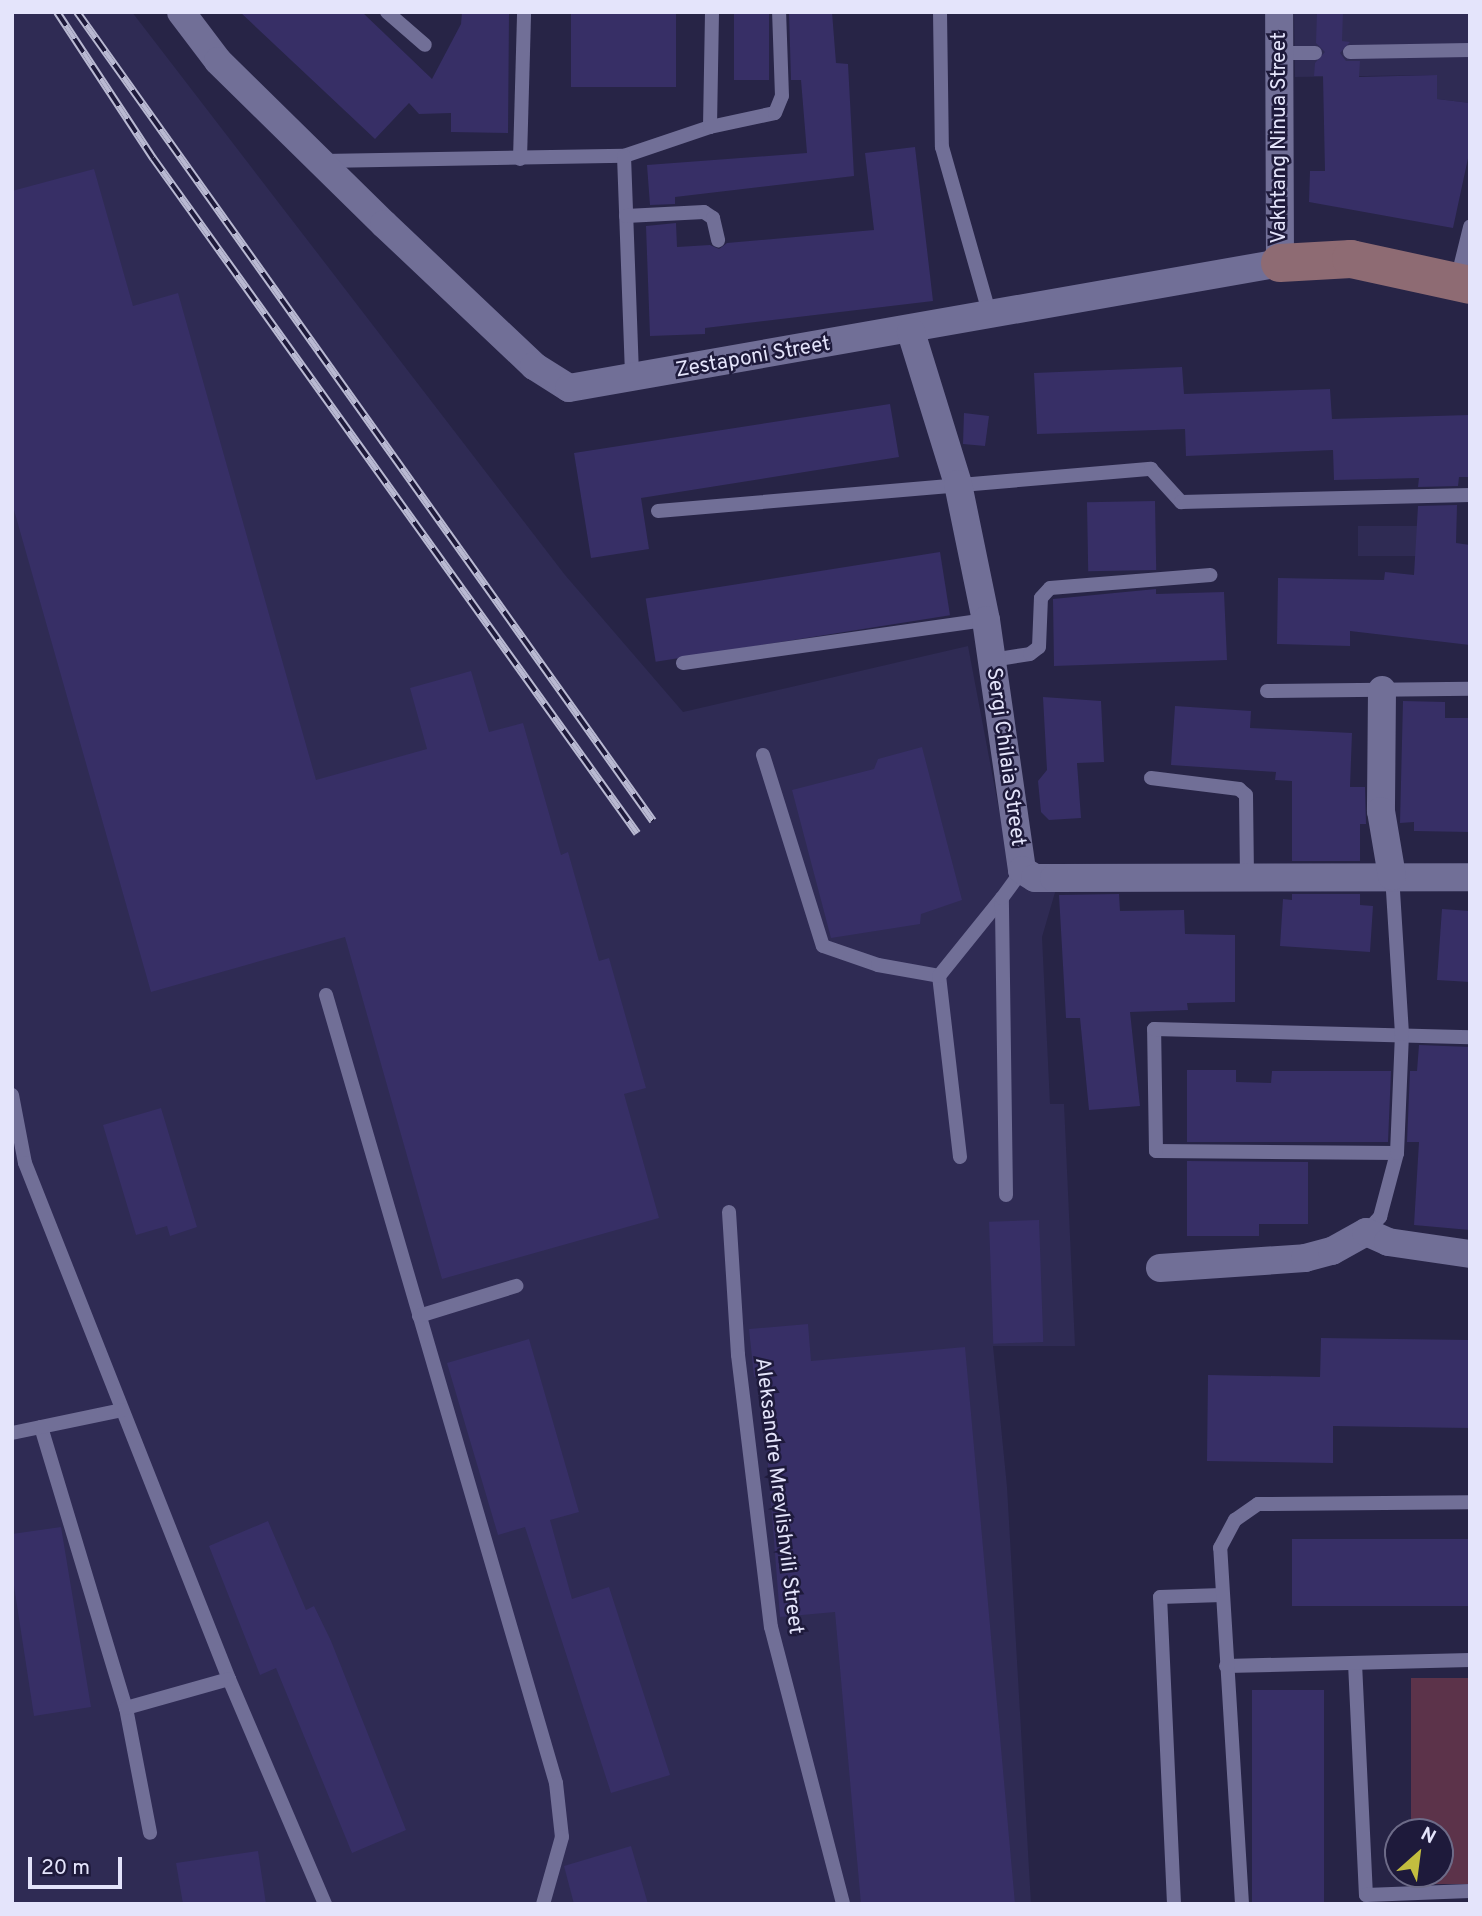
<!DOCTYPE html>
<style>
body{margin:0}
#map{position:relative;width:1482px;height:1916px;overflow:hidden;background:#272446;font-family:Overpass,sans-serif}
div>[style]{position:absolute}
.built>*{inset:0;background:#2f2b54;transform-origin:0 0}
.green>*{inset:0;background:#5c334a}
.building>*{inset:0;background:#372f66;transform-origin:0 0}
.lane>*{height:14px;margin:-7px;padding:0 7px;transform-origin:7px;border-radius:7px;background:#716f97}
.street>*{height:28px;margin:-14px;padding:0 14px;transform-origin:14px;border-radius:14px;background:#716f97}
.secondary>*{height:38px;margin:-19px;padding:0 19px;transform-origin:19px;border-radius:19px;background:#8e6b73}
.rail>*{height:8px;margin-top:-4px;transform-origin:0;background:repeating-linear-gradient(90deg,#1e1a3b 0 16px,#b9b9d2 0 32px);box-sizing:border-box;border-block:2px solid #b9b9d2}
span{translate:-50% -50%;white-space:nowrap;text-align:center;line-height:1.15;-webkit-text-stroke:5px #1e1a3b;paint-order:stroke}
.street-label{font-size:21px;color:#e4e4fb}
.frame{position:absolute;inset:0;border:14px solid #e4e4fb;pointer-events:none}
.north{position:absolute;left:1384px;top:1818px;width:70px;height:70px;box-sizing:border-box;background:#1e1a3b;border:2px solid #6d6b88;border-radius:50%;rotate:28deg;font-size:19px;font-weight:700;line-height:28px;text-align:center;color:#e4e4fb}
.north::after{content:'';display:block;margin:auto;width:24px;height:32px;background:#c3bd3f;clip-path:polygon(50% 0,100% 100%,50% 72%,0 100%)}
.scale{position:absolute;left:28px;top:1857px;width:94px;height:32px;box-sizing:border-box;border:4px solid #e4e4fb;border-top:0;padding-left:9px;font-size:21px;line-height:24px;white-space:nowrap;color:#e4e4fb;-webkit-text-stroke:5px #1e1a3b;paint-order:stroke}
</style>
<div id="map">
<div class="built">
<i style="clip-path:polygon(12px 12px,132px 12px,565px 575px,683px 712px,968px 646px,1012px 879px,1056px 889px,1042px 937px,1050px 1104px,1064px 1104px,1075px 1346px,993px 1346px,1007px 1487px,1031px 1904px,12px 1904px)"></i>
<i style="clip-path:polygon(1294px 12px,1470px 12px,1470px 103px,1437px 99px,1437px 75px,1295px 77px)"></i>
<i style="left:1417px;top:526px;width:30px;height:59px;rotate:90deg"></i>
</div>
<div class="green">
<i style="clip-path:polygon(1411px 1678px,1470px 1678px,1470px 1884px,1411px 1884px,1411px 1874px,1440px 1874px,1440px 1832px,1411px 1832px)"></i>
</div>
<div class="building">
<i style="clip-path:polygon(240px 12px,362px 12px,432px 79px,461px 24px,462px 12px,509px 12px,508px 133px,451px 132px,451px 113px,419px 114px,409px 103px,375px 139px)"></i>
<i style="left:571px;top:12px;width:105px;height:75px"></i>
<i style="left:734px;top:12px;width:35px;height:68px"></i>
<i style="clip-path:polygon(789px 12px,832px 12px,836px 63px,848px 64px,854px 176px,675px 197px,675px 204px,650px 205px,647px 165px,807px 153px,801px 80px,791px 80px)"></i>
<i style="clip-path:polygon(1317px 12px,1343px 12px,1342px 41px,1350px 42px,1340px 53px,1346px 61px,1360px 61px,1359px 77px,1437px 75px,1437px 99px,1470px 103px,1470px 149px,1453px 228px,1309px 202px,1310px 171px,1325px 171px,1323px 76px,1314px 76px,1315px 63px,1325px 52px,1316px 43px)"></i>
<i style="clip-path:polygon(915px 147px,933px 301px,705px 328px,705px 334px,650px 336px,646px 226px,676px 223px,677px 247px,710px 245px,719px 249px,727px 243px,874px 230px,865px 153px)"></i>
<i style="clip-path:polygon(94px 169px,133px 306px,178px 293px,316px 780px,427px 749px,410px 688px,471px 671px,489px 732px,523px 723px,561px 855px,568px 852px,599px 961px,609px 958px,646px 1088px,624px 1094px,659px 1218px,442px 1279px,345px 937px,151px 992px,12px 503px,12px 191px)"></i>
<i style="clip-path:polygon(1182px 367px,1184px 394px,1330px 389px,1332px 419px,1470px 415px,1470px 477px,1459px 477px,1458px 486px,1418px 487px,1419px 478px,1334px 480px,1333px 450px,1186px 456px,1185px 429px,1037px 434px,1034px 373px)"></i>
<i style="clip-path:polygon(890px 404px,899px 457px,641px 498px,649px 549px,591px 558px,574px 453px)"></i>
<i style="clip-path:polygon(964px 413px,989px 416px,985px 446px,963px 444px)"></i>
<i style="left:1155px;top:501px;width:69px;height:68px;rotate:89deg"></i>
<i style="clip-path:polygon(1457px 505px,1456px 543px,1470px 545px,1470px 645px,1350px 631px,1350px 646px,1277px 644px,1278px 578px,1384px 580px,1385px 572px,1414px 575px,1418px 506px)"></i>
<i style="left:940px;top:552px;width:64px;height:298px;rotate:81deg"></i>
<i style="clip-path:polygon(1156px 589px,1156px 594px,1224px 592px,1227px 660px,1054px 666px,1053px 599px)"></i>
<i style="clip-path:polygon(1043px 697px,1101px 701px,1104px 762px,1077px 763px,1081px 818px,1049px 820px,1041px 812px,1038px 781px,1047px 770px)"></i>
<i style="clip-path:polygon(1403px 701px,1445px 702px,1445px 718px,1470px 718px,1470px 832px,1414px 831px,1414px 822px,1400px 823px)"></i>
<i style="clip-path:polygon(1175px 706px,1251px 711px,1250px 728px,1352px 733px,1350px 787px,1365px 787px,1366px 824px,1360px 824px,1360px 861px,1292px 861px,1292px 781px,1275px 780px,1276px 772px,1171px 765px)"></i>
<i style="clip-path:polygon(922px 747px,962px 900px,921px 914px,920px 924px,831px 938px,792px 790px,874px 769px,878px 759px)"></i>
<i style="clip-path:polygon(1119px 894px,1120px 911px,1184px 910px,1185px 934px,1235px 935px,1235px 1002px,1187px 1003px,1188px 1010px,1130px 1012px,1140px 1106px,1089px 1110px,1080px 1018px,1066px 1018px,1059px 895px)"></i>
<i style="clip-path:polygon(1292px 894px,1360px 894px,1360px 905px,1373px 906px,1370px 952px,1280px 946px,1283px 899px,1292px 900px)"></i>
<i style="clip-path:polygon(1442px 909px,1470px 911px,1470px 982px,1437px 980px)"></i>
<i style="clip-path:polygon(1419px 1045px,1470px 1047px,1470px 1230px,1414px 1225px,1419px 1142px,1407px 1142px,1410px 1071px,1417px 1071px)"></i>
<i style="clip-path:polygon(1187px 1070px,1236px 1070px,1236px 1082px,1271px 1083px,1272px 1071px,1391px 1071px,1388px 1142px,1187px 1142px)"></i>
<i style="clip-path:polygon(161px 1108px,197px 1227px,170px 1236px,167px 1226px,136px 1235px,103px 1125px)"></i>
<i style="clip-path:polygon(1187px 1161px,1308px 1162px,1308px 1224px,1259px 1224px,1259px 1236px,1187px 1236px)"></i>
<i style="left:1039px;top:1220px;width:122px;height:50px;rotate:88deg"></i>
<i style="clip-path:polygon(808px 1324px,811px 1361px,965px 1347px,1015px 1904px,861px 1904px,835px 1612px,780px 1617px,761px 1377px,754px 1377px,751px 1348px,749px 1329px)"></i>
<i style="clip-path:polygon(1321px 1338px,1470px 1340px,1470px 1428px,1333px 1426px,1333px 1463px,1207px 1461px,1208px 1375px,1320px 1377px)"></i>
<i style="clip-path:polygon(529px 1339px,579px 1512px,550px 1520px,572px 1599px,609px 1587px,670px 1775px,611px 1793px,525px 1527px,498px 1535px,447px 1363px)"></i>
<i style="clip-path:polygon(268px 1521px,306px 1610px,314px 1606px,331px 1641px,406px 1830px,352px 1853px,276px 1668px,260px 1675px,209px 1546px)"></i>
<i style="clip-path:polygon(61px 1527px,91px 1707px,34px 1716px,12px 1573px,12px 1534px)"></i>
<i style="left:1470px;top:1539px;width:67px;height:178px;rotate:90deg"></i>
<i style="left:1252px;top:1690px;width:72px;height:214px"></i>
<i style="clip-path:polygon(631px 1846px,648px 1904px,574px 1904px,564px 1866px)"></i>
<i style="clip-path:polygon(258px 1851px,266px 1904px,183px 1904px,176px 1863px)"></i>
</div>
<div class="lane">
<i style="left:387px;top:12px;width:50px;rotate:41deg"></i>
<i style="left:940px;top:12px;width:135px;rotate:89.2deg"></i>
<i style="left:942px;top:147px;width:176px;rotate:74.1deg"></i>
<i style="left:1350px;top:52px;width:120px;rotate:-1deg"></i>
<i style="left:1280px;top:53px;width:35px"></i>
<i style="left:710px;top:127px;width:115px;rotate:-89deg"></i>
<i style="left:624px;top:156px;width:91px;rotate:-18.6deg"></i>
<i style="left:710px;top:127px;width:66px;rotate:-12.2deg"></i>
<i style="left:775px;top:113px;width:18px;rotate:-68deg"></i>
<i style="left:782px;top:96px;width:84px;rotate:-92deg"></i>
<i style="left:520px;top:159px;width:147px;rotate:-88.4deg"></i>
<i style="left:323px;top:161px;width:301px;rotate:-1deg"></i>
<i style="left:624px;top:156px;width:223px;rotate:87.9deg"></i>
<i style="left:626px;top:216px;width:78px;rotate:-2.9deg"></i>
<i style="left:704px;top:212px;width:11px;rotate:34deg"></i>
<i style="left:713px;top:218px;width:23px;rotate:77deg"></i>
<i style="left:1457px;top:280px;width:55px;rotate:-76.2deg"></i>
<i style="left:658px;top:511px;width:495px;rotate:-4.9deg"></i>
<i style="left:1151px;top:469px;width:45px;rotate:47.7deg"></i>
<i style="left:1181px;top:502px;width:289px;rotate:-1.4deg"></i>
<i style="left:992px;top:660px;width:38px;rotate:-9deg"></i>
<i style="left:1030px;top:654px;width:11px;rotate:-38deg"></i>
<i style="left:1039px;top:647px;width:49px;rotate:-87.7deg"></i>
<i style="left:1041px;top:598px;width:13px;rotate:-48deg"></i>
<i style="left:1050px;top:588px;width:161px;rotate:-4.6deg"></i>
<i style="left:683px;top:663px;width:306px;rotate:-8.1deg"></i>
<i style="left:1267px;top:691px;width:203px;rotate:-0.6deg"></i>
<i style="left:763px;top:755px;width:200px;rotate:72.6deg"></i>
<i style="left:823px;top:946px;width:58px;rotate:19.1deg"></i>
<i style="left:878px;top:965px;width:62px;rotate:10.2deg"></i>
<i style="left:1151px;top:778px;width:89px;rotate:7.1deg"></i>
<i style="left:1239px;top:789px;width:9px;rotate:41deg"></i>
<i style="left:1246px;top:795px;width:83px;rotate:89.3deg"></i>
<i style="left:326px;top:995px;width:821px;rotate:73.73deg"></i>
<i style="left:556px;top:1783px;width:54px;rotate:83.7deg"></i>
<i style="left:562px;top:1837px;width:70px;rotate:105.8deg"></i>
<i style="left:12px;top:1095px;width:69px;rotate:79.2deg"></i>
<i style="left:25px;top:1163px;width:555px;rotate:68.43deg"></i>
<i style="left:229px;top:1679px;width:245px;rotate:66.9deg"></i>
<i style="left:1397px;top:1153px;width:241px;rotate:-179.5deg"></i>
<i style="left:1156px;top:1151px;width:122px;rotate:-90.9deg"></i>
<i style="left:1154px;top:1029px;width:316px;rotate:1.5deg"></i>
<i style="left:960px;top:1157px;width:182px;rotate:-96.6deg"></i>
<i style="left:939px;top:976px;width:100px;rotate:-51.1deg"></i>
<i style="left:1006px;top:1195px;width:297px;rotate:-90.8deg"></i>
<i style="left:1002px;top:898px;width:34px;rotate:-54deg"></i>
<i style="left:729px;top:1212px;width:143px;rotate:86.4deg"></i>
<i style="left:738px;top:1355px;width:274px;rotate:83.1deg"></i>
<i style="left:771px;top:1627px;width:286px;rotate:75.4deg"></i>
<i style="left:1366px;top:1232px;width:21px;rotate:-47deg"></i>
<i style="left:1380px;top:1217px;width:66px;rotate:-75.1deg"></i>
<i style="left:1397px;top:1153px;width:119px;rotate:-87.6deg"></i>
<i style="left:1402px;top:1034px;width:158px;rotate:-93.6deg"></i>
<i style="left:419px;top:1316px;width:102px;rotate:-17.2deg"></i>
<i style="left:41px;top:1427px;width:294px;rotate:73.2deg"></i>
<i style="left:126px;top:1708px;width:127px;rotate:79.1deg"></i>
<i style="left:12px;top:1433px;width:112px;rotate:-11.8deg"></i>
<i style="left:1355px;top:1663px;width:232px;rotate:87.3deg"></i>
<i style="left:1366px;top:1895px;width:104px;rotate:-2.2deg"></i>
<i style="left:1226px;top:1666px;width:244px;rotate:-1.4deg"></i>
<i style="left:126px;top:1708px;width:107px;rotate:-15.7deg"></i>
<i style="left:1174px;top:1904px;width:307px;rotate:-92.6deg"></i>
<i style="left:1160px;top:1597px;width:62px;rotate:-1.8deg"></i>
<i style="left:1242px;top:1904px;width:357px;rotate:-93.5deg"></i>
<i style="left:1220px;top:1548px;width:32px;rotate:-62deg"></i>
<i style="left:1235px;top:1520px;width:28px;rotate:-35deg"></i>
<i style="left:1258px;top:1504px;width:212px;rotate:-0.5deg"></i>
</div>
<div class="street">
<i style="left:181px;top:12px;width:61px;rotate:52.9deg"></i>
<i style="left:218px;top:61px;width:233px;rotate:44.5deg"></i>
<i style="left:384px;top:224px;width:207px;rotate:43.4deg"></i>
<i style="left:534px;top:366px;width:41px;rotate:32.2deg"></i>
<i style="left:569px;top:388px;width:722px;rotate:-9.97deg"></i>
<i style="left:1280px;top:263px;width:251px;rotate:-90.2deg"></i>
<i style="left:911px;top:332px;width:159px;rotate:72.8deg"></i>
<i style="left:958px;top:484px;width:139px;rotate:78.4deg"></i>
<i style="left:986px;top:620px;width:253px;rotate:81.8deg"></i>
<i style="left:1022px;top:870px;width:15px;rotate:32deg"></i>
<i style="left:1035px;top:878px;width:19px"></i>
<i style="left:1054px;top:878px;width:416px;rotate:-0.1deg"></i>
<i style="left:1382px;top:690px;width:121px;rotate:90.5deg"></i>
<i style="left:1381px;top:811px;width:66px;rotate:80.4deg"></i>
<i style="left:1160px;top:1268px;width:145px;rotate:-3.9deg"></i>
<i style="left:1305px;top:1258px;width:28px;rotate:-15deg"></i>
<i style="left:1332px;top:1251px;width:39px;rotate:-29deg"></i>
<i style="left:1366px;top:1232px;width:24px;rotate:24deg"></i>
<i style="left:1388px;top:1242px;width:83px;rotate:8.3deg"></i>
</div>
<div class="secondary">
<i style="left:1280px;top:263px;width:71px;rotate:-3.2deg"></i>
<i style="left:1351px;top:259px;width:122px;rotate:12.3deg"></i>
</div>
<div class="rail">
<i style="left:57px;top:12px;width:175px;rotate:56.7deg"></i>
<i style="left:153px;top:158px;width:831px;rotate:54.36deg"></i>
<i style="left:77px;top:12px;width:993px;rotate:54.55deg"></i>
</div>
<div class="street-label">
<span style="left:1280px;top:138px;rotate:-90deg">Vakhtang Ninua Street</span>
<span style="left:753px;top:358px;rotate:-10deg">Zestaponi Street</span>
<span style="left:1005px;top:757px;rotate:82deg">Sergi Chilaia Street</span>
<span style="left:778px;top:1496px;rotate:83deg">Aleksandre Mrevlishvili Street</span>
</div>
<div class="frame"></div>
<div class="north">N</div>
<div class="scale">20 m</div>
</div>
